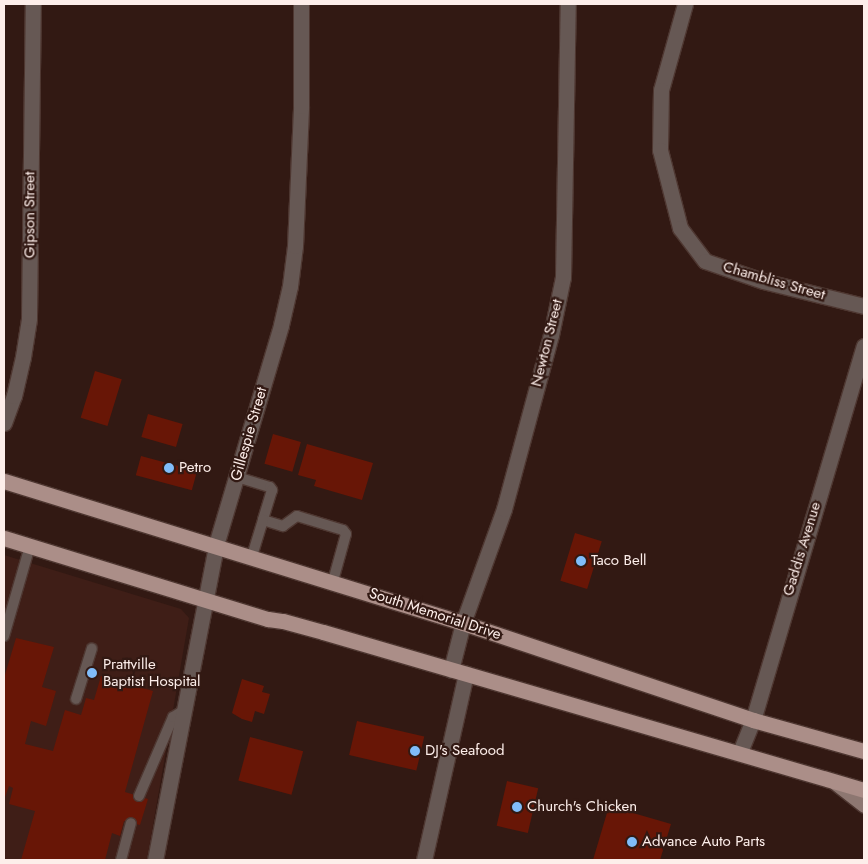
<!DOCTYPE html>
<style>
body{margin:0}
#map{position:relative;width:868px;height:864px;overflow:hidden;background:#321913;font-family:Jost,sans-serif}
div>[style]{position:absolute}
.built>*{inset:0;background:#3f1e17}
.building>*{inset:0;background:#681606;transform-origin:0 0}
.roads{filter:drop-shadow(1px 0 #4e3731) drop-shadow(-1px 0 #4e3731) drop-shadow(0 1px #4e3731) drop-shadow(0 -1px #4e3731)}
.lane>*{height:10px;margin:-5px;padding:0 5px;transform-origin:5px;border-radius:5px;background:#665854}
.street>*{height:15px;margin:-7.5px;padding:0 7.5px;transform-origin:7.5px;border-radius:7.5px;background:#665854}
.secondary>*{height:15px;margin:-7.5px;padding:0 7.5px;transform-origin:7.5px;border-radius:7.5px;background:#8d7771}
.primary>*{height:15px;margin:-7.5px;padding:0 7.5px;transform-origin:7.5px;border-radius:7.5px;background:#ab8e88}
.dots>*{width:14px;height:14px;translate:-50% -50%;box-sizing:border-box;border:2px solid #321913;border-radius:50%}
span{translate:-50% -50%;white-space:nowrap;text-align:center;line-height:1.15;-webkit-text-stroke:4.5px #321913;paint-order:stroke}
.street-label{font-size:15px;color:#fdeeea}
.poi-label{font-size:15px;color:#fdeeea}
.left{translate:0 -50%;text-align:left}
.frame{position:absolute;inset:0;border:5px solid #fdeeea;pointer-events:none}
</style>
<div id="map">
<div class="built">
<i style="clip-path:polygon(4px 555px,181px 609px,189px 618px,147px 860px,4px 860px)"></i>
</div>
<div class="building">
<i style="left:95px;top:371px;width:28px;height:49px;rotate:17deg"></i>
<i style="left:148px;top:414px;width:36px;height:24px;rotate:16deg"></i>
<i style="left:273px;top:434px;width:29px;height:31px;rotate:16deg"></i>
<i style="clip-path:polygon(307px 444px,373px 463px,362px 500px,314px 486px,316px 480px,298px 475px)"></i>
<i style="left:141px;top:456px;width:58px;height:20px;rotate:15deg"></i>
<i style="left:575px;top:533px;width:28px;height:50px;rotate:17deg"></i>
<i style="clip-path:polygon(16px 638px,54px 647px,42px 687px,56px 691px,46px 726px,31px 721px,25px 744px,53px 751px,65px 710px,81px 715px,86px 698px,94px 700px,101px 676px,153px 691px,125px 792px,148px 799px,140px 825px,124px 821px,120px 836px,112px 833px,105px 860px,21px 860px,35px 811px,9px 804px,13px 788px,9px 786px,4px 800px,4px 678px)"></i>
<i style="clip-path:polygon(242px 679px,264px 686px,262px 692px,270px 694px,264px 714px,255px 711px,252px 722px,242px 719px,232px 713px)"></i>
<i style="left:357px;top:721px;width:69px;height:35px;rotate:13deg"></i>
<i style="left:250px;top:737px;width:55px;height:45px;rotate:15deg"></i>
<i style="left:507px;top:781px;width:32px;height:46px;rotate:13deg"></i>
<i style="clip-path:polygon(609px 806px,671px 824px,660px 860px,593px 860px)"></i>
</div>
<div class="roads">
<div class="lane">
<i style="left:237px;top:477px;width:34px;rotate:17deg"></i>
<i style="left:270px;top:487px;width:4px;rotate:56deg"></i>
<i style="left:272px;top:490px;width:31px;rotate:107deg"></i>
<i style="left:263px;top:520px;width:21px;rotate:17deg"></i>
<i style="left:283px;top:526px;width:17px;rotate:-36deg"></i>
<i style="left:297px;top:516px;width:48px;rotate:16.9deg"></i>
<i style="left:343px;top:530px;width:5px;rotate:53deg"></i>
<i style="left:346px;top:534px;width:49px;rotate:105.5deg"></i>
<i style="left:252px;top:556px;width:38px;rotate:-73deg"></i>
<i style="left:4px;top:636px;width:94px;rotate:-73.9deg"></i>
<i style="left:76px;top:699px;width:53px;rotate:-72.6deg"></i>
<i style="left:139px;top:796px;width:86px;rotate:-66.7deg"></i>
<i style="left:173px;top:717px;width:12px;rotate:-31deg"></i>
<i style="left:121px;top:860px;width:38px;rotate:-75deg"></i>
</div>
<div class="street">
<i style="left:685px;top:4px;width:89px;rotate:105.6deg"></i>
<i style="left:661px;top:90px;width:60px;rotate:91deg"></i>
<i style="left:660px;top:150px;width:81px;rotate:75.6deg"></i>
<i style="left:680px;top:228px;width:41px;rotate:52.9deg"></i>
<i style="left:705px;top:261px;width:61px;rotate:19deg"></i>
<i style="left:763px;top:281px;width:104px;rotate:13.9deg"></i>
<i style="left:4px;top:423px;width:29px;rotate:-70deg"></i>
<i style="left:14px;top:396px;width:40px;rotate:-77deg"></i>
<i style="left:23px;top:357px;width:39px;rotate:-81deg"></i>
<i style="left:29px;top:318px;width:314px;rotate:-89.3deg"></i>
<i style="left:451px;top:670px;width:49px;rotate:-75.7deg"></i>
<i style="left:463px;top:623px;width:121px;rotate:-70.2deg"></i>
<i style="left:504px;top:509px;width:180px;rotate:-74.9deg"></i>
<i style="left:551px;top:335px;width:59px;rotate:-78.3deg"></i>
<i style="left:563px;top:277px;width:273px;rotate:-89deg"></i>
<i style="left:740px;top:752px;width:35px;rotate:-68deg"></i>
<i style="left:753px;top:720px;width:390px;rotate:-73.5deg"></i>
<i style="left:155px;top:860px;width:321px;rotate:-79deg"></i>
<i style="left:216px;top:545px;width:229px;rotate:-73.5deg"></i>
<i style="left:281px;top:325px;width:40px;rotate:-77deg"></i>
<i style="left:290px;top:286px;width:40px;rotate:-82.9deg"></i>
<i style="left:295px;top:246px;width:140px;rotate:-87.5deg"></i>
<i style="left:301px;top:106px;width:102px;rotate:-90deg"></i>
<i style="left:424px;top:860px;width:191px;rotate:-77.3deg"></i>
</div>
<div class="secondary">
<i style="left:835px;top:782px;width:37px;rotate:38deg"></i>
</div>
<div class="primary">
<i style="left:4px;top:481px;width:480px;rotate:17.2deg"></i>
<i style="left:463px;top:623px;width:306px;rotate:18.5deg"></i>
<i style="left:753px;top:720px;width:115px;rotate:15.6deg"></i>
<i style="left:4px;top:538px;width:276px;rotate:17.1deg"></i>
<i style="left:268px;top:619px;width:15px;rotate:8deg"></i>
<i style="left:283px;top:621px;width:41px;rotate:15.4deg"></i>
<i style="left:323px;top:632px;width:564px;rotate:16.28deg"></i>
</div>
</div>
<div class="dots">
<i style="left:169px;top:468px;background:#80bdfa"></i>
<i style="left:581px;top:561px;background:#80bdfa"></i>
<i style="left:92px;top:673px;background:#80bdfa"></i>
<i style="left:415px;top:751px;background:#80bdfa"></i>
<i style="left:517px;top:807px;background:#80bdfa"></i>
<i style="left:632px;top:842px;background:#80bdfa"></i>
</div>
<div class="street-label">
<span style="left:30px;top:215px;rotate:-90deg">Gipson Street</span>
<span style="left:774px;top:281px;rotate:16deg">Chambliss Street</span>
<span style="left:547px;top:343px;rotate:-76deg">Newton Street</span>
<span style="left:249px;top:434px;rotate:-74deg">Gillespie Street</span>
<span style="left:802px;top:549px;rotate:-73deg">Gaddis Avenue</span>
<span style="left:435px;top:614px;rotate:18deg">South Memorial Drive</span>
</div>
<div class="poi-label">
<span class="left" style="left:179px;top:468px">Petro</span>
<span class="left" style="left:591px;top:561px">Taco Bell</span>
<span class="left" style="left:103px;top:673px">Prattville<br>Baptist Hospital</span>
<span class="left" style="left:425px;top:751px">DJ's Seafood</span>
<span class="left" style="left:527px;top:807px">Church's Chicken</span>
<span class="left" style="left:642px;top:842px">Advance Auto Parts</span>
</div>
<div class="frame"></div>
</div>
